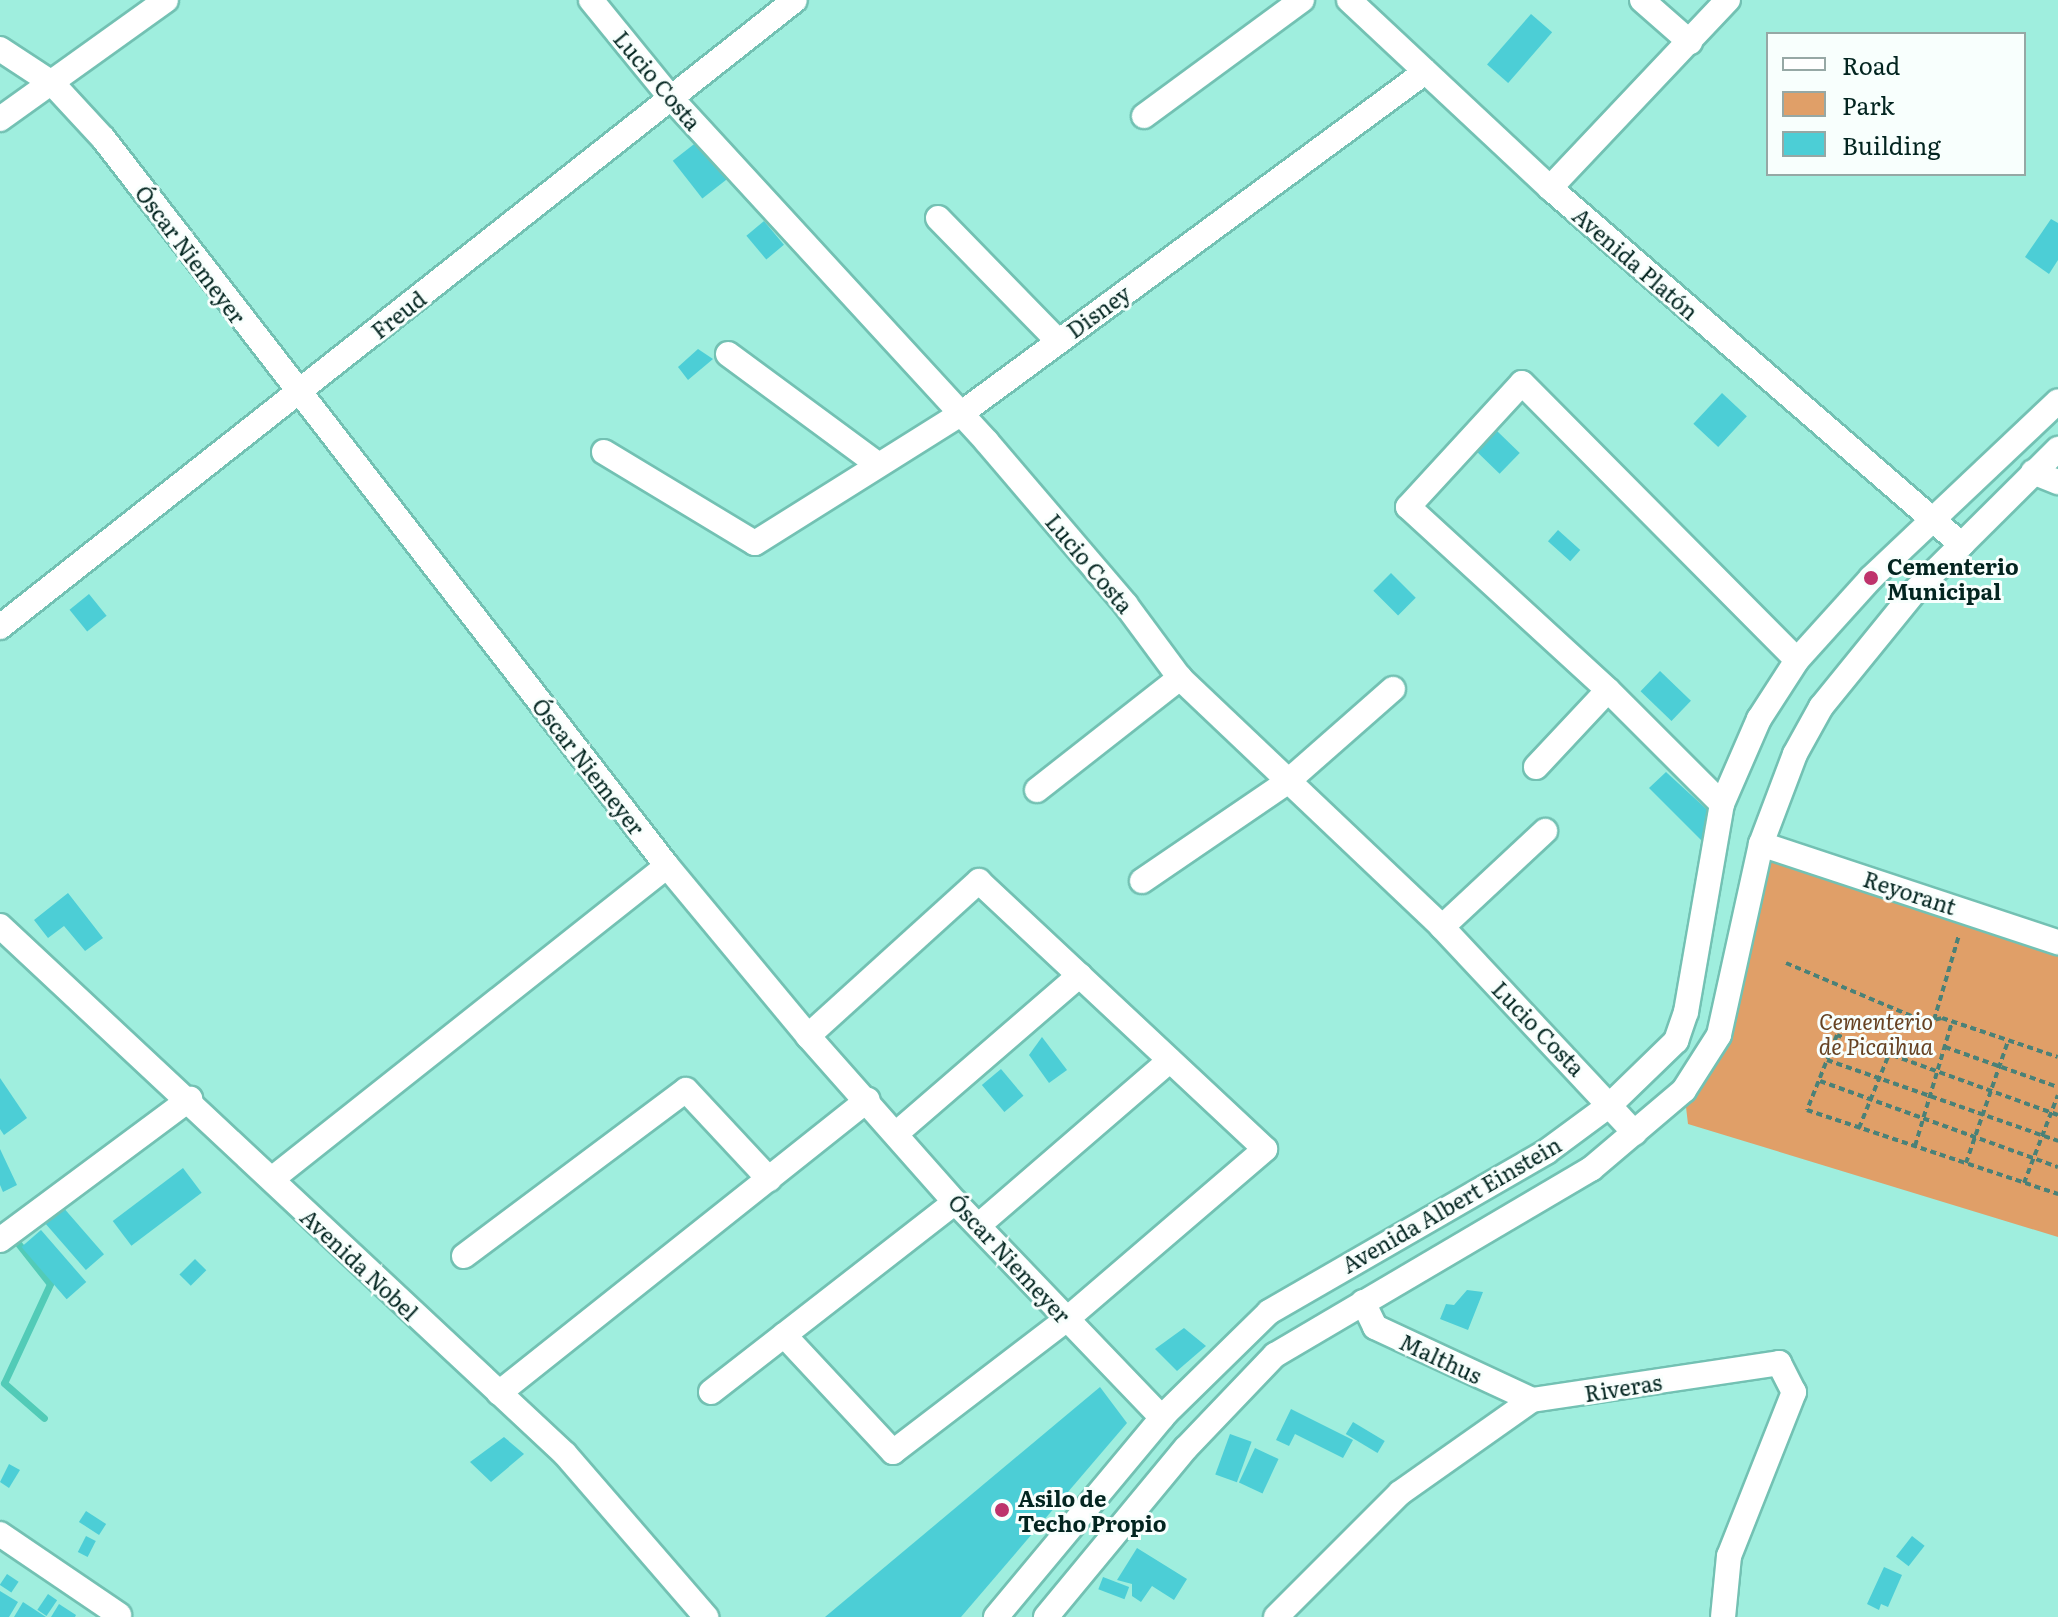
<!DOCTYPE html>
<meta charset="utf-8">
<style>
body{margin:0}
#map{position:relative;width:2058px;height:1617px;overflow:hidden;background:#9feede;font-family:Literata,serif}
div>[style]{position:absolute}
.green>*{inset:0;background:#e09f68}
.stream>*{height:7px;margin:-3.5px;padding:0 3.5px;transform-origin:3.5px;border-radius:3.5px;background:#52cbb7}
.building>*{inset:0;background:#4cced6;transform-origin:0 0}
.path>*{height:4px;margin-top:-2px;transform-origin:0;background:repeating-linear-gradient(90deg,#4a8177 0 6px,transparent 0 10px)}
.roads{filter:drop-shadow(2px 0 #73c1b3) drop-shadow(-2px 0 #73c1b3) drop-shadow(0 2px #73c1b3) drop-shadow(0 -2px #73c1b3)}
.minor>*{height:24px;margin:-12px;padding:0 12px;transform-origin:12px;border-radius:12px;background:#fff}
.dots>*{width:22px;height:22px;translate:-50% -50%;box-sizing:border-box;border:4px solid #f8fffd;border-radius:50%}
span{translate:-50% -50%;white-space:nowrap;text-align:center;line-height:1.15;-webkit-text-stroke:6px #f8fffd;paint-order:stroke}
.street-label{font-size:22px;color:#032520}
.poi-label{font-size:22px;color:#032520;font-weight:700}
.left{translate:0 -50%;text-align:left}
.park-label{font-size:22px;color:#664222;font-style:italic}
.legend{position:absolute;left:1766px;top:32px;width:260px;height:144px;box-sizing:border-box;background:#f8fffd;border:2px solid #96a8a5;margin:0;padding:10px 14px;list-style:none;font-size:24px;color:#032520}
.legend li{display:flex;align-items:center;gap:16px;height:40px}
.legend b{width:40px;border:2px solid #96a8a5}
</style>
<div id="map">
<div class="green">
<i style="clip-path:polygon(1761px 844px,2058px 944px,2058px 1237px,1688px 1124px,1684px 1090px,1705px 1063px)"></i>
</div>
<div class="stream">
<i style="left:17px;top:1242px;width:53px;rotate:51.8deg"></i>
<i style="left:50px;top:1284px;width:109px;rotate:114.9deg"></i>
<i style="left:4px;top:1383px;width:53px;rotate:41.2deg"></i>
</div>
<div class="building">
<i style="left:1531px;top:14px;width:28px;height:67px;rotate:41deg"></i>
<i style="left:698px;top:141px;width:48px;height:32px;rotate:52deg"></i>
<i style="clip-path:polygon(2051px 219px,2058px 223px,2058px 260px,2049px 274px,2025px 257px)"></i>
<i style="left:764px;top:221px;width:31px;height:23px;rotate:50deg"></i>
<i style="clip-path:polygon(698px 349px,713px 359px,688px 380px,678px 367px)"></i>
<i style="left:1722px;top:393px;width:34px;height:42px;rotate:43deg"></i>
<i style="left:1496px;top:430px;width:33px;height:29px;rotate:44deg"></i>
<i style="left:1558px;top:530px;width:30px;height:15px;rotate:42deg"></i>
<i style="left:1391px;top:573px;width:35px;height:25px;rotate:45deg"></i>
<i style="left:89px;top:594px;width:28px;height:25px;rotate:51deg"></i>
<i style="left:1660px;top:671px;width:43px;height:28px;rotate:44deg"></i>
<i style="clip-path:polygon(1666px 772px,1713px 815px,1702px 841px,1649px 788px)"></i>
<i style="clip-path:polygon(68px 893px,103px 938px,85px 951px,64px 926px,48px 938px,34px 920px)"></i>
<i style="clip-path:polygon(1042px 1037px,1067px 1070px,1049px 1083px,1029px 1055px)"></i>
<i style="left:1001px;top:1069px;width:35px;height:25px;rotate:50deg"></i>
<i style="clip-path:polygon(0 1078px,27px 1118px,4px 1135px,0 1129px)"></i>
<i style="clip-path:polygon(0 1149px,17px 1185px,3px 1192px,0 1185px)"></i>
<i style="left:183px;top:1168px;width:31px;height:88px;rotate:53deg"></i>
<i style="left:62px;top:1206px;width:64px;height:24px;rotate:49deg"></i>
<i style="left:41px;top:1230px;width:69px;height:26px;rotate:49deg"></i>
<i style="left:195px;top:1259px;width:16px;height:22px;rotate:45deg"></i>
<i style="clip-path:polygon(1467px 1290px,1483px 1292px,1468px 1330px,1440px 1319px,1446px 1304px,1454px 1305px)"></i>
<i style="clip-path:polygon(1184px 1328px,1206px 1346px,1177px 1371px,1155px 1349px)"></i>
<i style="clip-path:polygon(1100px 1387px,1127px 1423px,961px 1617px,825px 1617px)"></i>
<i style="clip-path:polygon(1291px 1409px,1353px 1440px,1343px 1458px,1295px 1434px,1289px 1446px,1276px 1440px)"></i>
<i style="left:1353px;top:1422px;width:37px;height:14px;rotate:31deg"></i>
<i style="left:1230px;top:1434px;width:23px;height:43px;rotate:20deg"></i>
<i style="clip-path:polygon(504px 1437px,524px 1454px,491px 1482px,470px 1462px)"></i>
<i style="left:1255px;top:1448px;width:26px;height:38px;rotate:25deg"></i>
<i style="clip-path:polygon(9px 1464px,20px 1470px,9px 1488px,0 1482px)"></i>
<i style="left:86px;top:1511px;width:24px;height:13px;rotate:33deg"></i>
<i style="left:86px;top:1536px;width:11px;height:18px;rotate:27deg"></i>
<i style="left:1912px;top:1536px;width:16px;height:26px;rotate:38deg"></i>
<i style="clip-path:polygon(1137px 1548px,1187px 1579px,1174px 1600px,1152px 1586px,1141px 1602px,1132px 1596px,1132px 1584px,1117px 1580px)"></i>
<i style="clip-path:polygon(1884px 1567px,1902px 1575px,1888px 1607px,1881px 1604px,1879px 1610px,1867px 1604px)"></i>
<i style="left:7px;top:1574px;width:14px;height:13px;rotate:34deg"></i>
<i style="left:1103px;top:1577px;width:28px;height:13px;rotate:21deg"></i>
<i style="clip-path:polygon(0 1591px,18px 1602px,9px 1617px,0 1617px)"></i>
<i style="left:48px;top:1594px;width:11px;height:19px;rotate:34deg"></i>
<i style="clip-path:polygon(23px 1602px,46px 1617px,14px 1617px)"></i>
<i style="clip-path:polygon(59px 1604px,76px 1615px,75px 1617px,51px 1617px)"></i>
</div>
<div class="path">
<i style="left:1786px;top:963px;width:152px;rotate:22.9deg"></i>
<i style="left:1926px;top:1022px;width:16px;rotate:-14deg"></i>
<i style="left:1942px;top:1018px;width:122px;rotate:18.6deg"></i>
<i style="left:1934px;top:1020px;width:89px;rotate:-73.6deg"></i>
<i style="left:1945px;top:1047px;width:120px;rotate:19.5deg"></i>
<i style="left:1827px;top:1060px;width:245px;rotate:19.3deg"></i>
<i style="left:1820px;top:1081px;width:253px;rotate:19.9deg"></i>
<i style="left:2058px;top:1115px;width:235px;rotate:-160.1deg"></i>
<i style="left:1837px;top:1035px;width:81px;rotate:111.8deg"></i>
<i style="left:1807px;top:1110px;width:265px;rotate:18.5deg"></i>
<i style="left:1859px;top:1128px;width:80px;rotate:-67.9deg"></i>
<i style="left:1915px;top:1146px;width:129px;rotate:-73.4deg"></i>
<i style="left:1966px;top:1163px;width:129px;rotate:-71deg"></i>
<i style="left:2024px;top:1183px;width:94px;rotate:-68.9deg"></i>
</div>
<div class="roads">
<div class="minor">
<i style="left:591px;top:0;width:127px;rotate:50.8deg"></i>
<i style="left:671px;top:98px;width:467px;rotate:47.4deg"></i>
<i style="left:987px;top:442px;width:214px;rotate:49.5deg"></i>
<i style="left:1126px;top:605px;width:91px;rotate:53.5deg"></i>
<i style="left:1180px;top:678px;width:361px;rotate:43.5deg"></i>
<i style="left:1442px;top:927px;width:282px;rotate:46.9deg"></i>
<i style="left:1349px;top:0;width:275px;rotate:43.1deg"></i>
<i style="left:1550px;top:188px;width:545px;rotate:40.91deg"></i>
<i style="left:1642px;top:0;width:64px;rotate:41.2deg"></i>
<i style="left:0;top:49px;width:62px;rotate:33.2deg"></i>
<i style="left:52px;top:83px;width:75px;rotate:47.2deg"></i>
<i style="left:103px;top:138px;width:921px;rotate:52.23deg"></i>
<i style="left:667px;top:866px;width:221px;rotate:50.3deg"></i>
<i style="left:808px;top:1036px;width:222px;rotate:48.5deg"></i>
<i style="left:955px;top:1202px;width:299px;rotate:46.2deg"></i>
<i style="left:1144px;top:116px;width:196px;rotate:-36.3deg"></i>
<i style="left:0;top:119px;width:204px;rotate:-35.6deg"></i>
<i style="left:1550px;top:188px;width:259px;rotate:-46.6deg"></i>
<i style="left:938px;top:218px;width:172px;rotate:45.7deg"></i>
<i style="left:728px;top:354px;width:185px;rotate:36.4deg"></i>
<i style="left:604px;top:452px;width:176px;rotate:31.1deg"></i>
<i style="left:755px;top:543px;width:241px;rotate:-32.1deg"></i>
<i style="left:959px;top:415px;width:579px;rotate:-36.35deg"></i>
<i style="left:2033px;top:472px;width:27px;rotate:22deg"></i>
<i style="left:0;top:627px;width:1012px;rotate:-38.26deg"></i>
<i style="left:1536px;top:767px;width:105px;rotate:-46.9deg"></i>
<i style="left:1037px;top:790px;width:182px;rotate:-38.1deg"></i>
<i style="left:1722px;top:804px;width:161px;rotate:-135deg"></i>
<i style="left:1608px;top:690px;width:271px;rotate:-137.5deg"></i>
<i style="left:1408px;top:507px;width:168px;rotate:-47.4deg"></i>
<i style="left:1522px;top:383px;width:390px;rotate:45.2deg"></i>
<i style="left:1761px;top:844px;width:313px;rotate:18.3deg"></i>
<i style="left:1142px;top:881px;width:176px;rotate:-34.3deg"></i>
<i style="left:1287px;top:782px;width:141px;rotate:-41.3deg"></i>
<i style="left:0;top:926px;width:773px;rotate:43.06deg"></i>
<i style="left:565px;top:1454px;width:216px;rotate:49.1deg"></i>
<i style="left:1442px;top:927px;width:141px;rotate:-43deg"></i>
<i style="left:898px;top:1132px;width:240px;rotate:-40.8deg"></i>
<i style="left:272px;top:1179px;width:504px;rotate:-38.39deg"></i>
<i style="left:979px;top:1225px;width:252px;rotate:-40.8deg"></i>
<i style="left:0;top:1240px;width:237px;rotate:-36.6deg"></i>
<i style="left:464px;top:1256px;width:277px;rotate:-36.8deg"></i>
<i style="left:686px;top:1090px;width:122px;rotate:47deg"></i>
<i style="left:1363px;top:1302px;width:28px;rotate:64deg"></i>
<i style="left:1375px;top:1327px;width:173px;rotate:24.9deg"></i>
<i style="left:784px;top:1335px;width:160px;rotate:47deg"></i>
<i style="left:893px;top:1452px;width:219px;rotate:-37.4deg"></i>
<i style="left:1067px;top:1319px;width:261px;rotate:-40.6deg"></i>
<i style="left:1265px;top:1149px;width:392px;rotate:-136.9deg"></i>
<i style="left:979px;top:881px;width:231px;rotate:137.8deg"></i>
<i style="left:711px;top:1392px;width:309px;rotate:-37.9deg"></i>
<i style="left:499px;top:1393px;width:471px;rotate:-38.5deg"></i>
<i style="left:0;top:1534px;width:144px;rotate:34.2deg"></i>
<i style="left:996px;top:1617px;width:266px;rotate:-50.2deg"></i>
<i style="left:1166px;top:1413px;width:144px;rotate:-44.4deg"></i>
<i style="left:1269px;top:1312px;width:320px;rotate:-30deg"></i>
<i style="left:1546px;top:1152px;width:81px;rotate:-36.4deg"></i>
<i style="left:1611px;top:1104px;width:91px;rotate:-44.1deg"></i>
<i style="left:1676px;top:1041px;width:31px;rotate:-71deg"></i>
<i style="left:1686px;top:1012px;width:211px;rotate:-80.2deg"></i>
<i style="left:1722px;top:804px;width:93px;rotate:-66.5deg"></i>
<i style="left:1759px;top:719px;width:70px;rotate:-57.2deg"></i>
<i style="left:1797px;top:660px;width:110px;rotate:-47.9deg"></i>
<i style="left:1871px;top:578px;width:257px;rotate:-43.4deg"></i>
<i style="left:1046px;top:1617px;width:219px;rotate:-50.4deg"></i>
<i style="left:1186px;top:1448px;width:129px;rotate:-46.3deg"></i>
<i style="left:1275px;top:1355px;width:367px;rotate:-30.5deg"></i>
<i style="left:1591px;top:1169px;width:122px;rotate:-40.3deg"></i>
<i style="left:1684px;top:1090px;width:65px;rotate:-57.5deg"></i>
<i style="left:1719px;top:1035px;width:196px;rotate:-77.6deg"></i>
<i style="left:1761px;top:844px;width:96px;rotate:-69.3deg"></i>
<i style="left:1795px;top:754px;width:54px;rotate:-61deg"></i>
<i style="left:1821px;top:707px;width:152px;rotate:-50.9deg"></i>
<i style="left:1917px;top:589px;width:199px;rotate:-44.8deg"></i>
<i style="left:1276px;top:1617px;width:175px;rotate:-45deg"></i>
<i style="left:1400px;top:1493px;width:161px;rotate:-35.2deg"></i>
<i style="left:1532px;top:1400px;width:250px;rotate:-8.5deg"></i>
<i style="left:1779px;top:1363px;width:33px;rotate:63deg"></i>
<i style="left:1794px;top:1392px;width:176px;rotate:111.6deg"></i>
<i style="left:1729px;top:1556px;width:61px;rotate:95.6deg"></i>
</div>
</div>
<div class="dots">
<i style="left:1871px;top:578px;background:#be346c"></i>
<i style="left:1002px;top:1510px;background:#be346c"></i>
</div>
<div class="street-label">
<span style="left:658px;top:80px;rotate:50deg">Lucio Costa</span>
<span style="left:191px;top:254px;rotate:53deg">Óscar Niemeyer</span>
<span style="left:1636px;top:263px;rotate:41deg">Avenida Platón</span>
<span style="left:1098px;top:311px;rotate:-36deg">Disney</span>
<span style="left:398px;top:314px;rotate:-38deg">Freud</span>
<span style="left:1090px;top:563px;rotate:50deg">Lucio Costa</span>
<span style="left:589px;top:766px;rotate:52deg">Óscar Niemeyer</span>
<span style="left:1910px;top:892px;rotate:18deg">Reyorant</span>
<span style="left:1539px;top:1028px;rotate:46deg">Lucio Costa</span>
<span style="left:1451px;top:1204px;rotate:-30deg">Avenida Albert Einstein</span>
<span style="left:1010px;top:1258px;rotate:47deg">Óscar Niemeyer</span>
<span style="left:360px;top:1264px;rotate:43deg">Avenida Nobel</span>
<span style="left:1441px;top:1358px;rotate:25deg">Malthus</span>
<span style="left:1623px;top:1387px;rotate:-9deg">Riveras</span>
</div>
<div class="poi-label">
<span class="left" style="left:1887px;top:578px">Cementerio<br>Municipal</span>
<span class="left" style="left:1018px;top:1510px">Asilo de<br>Techo Propio</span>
</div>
<div class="park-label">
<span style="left:1876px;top:1033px">Cementerio<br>de Picaihua</span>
</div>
<ul class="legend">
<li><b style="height:10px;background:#fff"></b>Road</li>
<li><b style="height:22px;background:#e09f68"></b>Park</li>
<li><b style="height:22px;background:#4cced6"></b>Building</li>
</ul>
</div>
